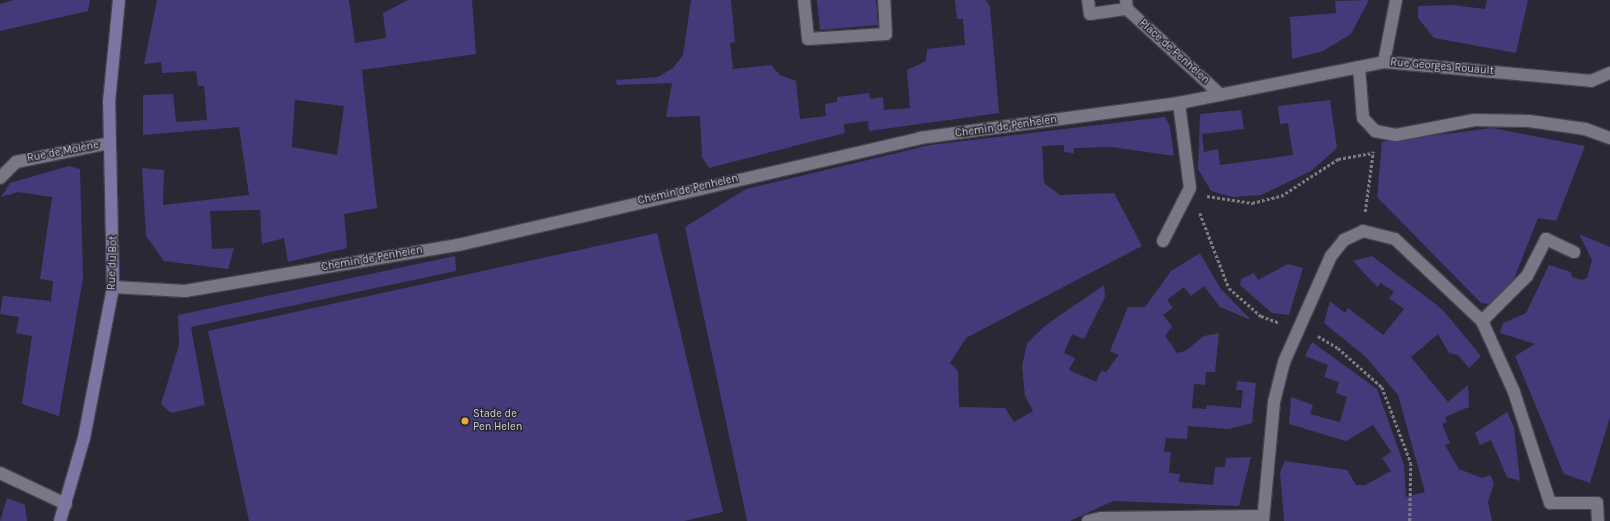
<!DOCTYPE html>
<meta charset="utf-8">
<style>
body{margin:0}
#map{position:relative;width:1610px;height:521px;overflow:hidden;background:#292834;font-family:Karla,sans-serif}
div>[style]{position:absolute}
.green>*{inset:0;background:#443a7a}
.path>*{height:2.5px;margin-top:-1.25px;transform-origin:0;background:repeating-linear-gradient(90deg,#7c7b86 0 3px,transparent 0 5px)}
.roads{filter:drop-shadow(1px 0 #44434d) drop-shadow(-1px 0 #44434d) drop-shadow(0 1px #44434d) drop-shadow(0 -1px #44434d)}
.street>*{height:12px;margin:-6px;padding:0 6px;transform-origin:6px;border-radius:6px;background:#787785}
.secondary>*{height:12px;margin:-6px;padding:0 6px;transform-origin:6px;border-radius:6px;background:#7d76a5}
.dots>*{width:11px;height:11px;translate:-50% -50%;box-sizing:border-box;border:2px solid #292834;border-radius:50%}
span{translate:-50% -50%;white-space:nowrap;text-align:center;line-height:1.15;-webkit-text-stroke:3px #292834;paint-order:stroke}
.street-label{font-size:11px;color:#d1d0d8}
.poi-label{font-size:11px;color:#d1d0d8}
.left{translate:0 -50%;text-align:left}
</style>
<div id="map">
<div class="green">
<i style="clip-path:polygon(14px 0,90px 0,88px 11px,0 31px,0 4px)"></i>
<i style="clip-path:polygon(evenodd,157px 0,349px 0,355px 43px,386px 38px,383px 13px,408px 0,472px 0,476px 54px,362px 70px,377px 208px,344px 214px,347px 248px,288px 262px,284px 238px,262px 244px,260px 210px,210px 211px,212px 249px,234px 248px,228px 269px,164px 261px,146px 236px,142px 168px,164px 170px,163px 205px,249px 195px,239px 127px,143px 135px,143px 95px,173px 94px,176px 122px,207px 120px,204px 86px,198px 86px,196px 71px,162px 73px,161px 62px,144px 64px,157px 0,295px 100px,344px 106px,337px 155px,292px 147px,295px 100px)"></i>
<i style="clip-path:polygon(691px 0,731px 0,735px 42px,730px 43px,733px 69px,771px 65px,780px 75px,796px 81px,800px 119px,826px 116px,825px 104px,837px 102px,837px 97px,869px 93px,870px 99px,883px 97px,884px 110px,910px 108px,907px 70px,926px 61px,927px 49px,965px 45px,963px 19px,957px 19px,955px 0,986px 0,990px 7px,999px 113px,869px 131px,868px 121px,844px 124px,845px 133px,709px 168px,702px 157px,700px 116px,666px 117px,672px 83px,617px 85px,616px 80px,658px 77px,673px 68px,683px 55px)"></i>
<i style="clip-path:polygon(817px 0,876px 0,878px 25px,820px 30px)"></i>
<i style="clip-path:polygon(1369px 0,1351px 34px,1323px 51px,1292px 59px,1290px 17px,1336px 13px,1335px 1px)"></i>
<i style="clip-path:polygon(1487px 0,1528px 0,1516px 53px,1434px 38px,1418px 18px,1418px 6px,1453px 5px,1485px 9px)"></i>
<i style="clip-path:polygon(1330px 100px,1337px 148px,1311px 171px,1261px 195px,1233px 197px,1211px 191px,1198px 169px,1200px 114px,1241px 110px,1244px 129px,1202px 134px,1204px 152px,1218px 149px,1220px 165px,1293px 155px,1288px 123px,1280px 124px,1278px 106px)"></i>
<i style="clip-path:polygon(1165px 117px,1170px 126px,1174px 156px,1112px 147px,1074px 148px,1074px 153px,1064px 152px,1064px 145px,1042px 146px,1044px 183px,1060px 195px,1114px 193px,1142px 246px,966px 338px,950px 363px,958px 371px,959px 407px,1005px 408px,1014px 422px,1033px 411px,1025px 396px,1022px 366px,1027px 343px,1046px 325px,1104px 285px,1105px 297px,1084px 339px,1072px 334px,1064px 353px,1075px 358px,1069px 370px,1096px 382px,1101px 371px,1106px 372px,1119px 355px,1110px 351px,1128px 307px,1145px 307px,1171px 271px,1200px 253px,1220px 288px,1251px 320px,1220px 307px,1204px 286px,1191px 296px,1184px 287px,1167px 300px,1173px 308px,1163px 315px,1172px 326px,1165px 336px,1177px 353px,1185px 351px,1204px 336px,1219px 333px,1215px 372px,1206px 372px,1205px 385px,1194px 384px,1192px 408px,1206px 409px,1207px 405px,1241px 408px,1243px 390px,1236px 390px,1237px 381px,1256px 383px,1252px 423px,1228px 429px,1188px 426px,1187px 439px,1166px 438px,1164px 452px,1171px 452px,1169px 473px,1180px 474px,1179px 482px,1213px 485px,1215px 467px,1225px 467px,1226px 458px,1251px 457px,1239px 506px,1113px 501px,1070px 521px,747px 521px,685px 227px,746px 189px,930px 145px)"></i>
<i style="clip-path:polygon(1492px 128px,1585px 146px,1556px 221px,1538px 218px,1512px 284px,1490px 304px,1481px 303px,1377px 197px,1382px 142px)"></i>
<i style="clip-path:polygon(69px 166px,80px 169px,83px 278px,59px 416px,22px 404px,32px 336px,16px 333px,19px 317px,0 314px,3px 296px,51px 301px,53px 281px,40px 279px,52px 197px,18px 192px,1px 197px,10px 183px)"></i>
<i style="clip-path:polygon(657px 233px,723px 512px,684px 521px,249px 521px,208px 331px)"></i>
<i style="clip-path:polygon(1579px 234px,1610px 247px,1610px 417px,1590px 483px,1564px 474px,1515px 356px,1535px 344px,1500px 333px,1503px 323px,1526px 313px,1549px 265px,1571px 272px,1572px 277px,1582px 280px,1587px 278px,1592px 260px)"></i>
<i style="clip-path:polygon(455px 256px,456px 271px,191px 327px,205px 405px,171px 413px,161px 404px,179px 345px,178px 315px)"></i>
<i style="clip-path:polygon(1372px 256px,1442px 309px,1481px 356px,1469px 368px,1458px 355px,1449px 353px,1438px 334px,1411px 357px,1448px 402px,1468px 385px,1469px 407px,1445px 417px,1447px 422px,1442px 424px,1450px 443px,1445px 445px,1459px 469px,1482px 478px,1490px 475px,1494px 483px,1488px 502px,1492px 521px,1284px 521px,1280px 472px,1285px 461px,1347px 470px,1356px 485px,1365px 485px,1391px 471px,1382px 458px,1391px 452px,1373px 425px,1346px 441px,1289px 424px,1291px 397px,1313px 405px,1310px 414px,1340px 422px,1347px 397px,1336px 393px,1339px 382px,1324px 377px,1328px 365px,1305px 356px,1312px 342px,1377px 389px,1404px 465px,1406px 497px,1425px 492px,1398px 395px,1366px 357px,1324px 323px,1330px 301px,1345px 313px,1348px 308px,1383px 335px,1404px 309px,1389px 298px,1394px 292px,1381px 283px,1377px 287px,1353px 261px)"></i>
<i style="clip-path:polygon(1288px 264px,1303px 268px,1289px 315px,1272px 313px,1240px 285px,1241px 279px,1254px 273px,1258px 280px)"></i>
<i style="clip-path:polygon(1507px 412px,1514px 427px,1520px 481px,1507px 477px,1491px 440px,1480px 445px,1475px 433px)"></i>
<i style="clip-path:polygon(7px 498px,25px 505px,27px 521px,0 521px)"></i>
</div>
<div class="path">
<i style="left:1207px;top:196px;width:46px;rotate:8.8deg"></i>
<i style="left:1252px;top:203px;width:30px;rotate:-14deg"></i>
<i style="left:1281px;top:196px;width:68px;rotate:-33deg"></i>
<i style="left:1338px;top:159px;width:36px;rotate:-10deg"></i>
<i style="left:1365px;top:212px;width:61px;rotate:-82.4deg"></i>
<i style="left:1200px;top:213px;width:80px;rotate:68.9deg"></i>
<i style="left:1229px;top:288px;width:43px;rotate:41.2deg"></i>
<i style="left:1261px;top:316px;width:20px;rotate:20deg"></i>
<i style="left:1318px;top:336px;width:23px;rotate:31deg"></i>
<i style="left:1338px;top:348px;width:59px;rotate:41.6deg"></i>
<i style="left:1382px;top:387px;width:81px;rotate:69.1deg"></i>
<i style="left:1411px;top:463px;width:58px;rotate:91deg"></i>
</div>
<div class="roads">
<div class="street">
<i style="left:804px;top:0;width:39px;rotate:84deg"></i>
<i style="left:808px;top:39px;width:78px;rotate:-3.7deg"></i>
<i style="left:886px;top:34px;width:34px;rotate:-93deg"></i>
<i style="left:1088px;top:0;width:14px;rotate:82deg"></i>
<i style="left:1090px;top:14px;width:37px;rotate:-8deg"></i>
<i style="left:1126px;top:0;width:9px;rotate:84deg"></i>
<i style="left:1127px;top:9px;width:127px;rotate:42.5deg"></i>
<i style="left:1384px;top:62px;width:63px;rotate:-79deg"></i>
<i style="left:1359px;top:67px;width:51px;rotate:85.5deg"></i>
<i style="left:1363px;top:118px;width:18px;rotate:47deg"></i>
<i style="left:1375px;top:131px;width:21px;rotate:11deg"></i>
<i style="left:1396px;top:135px;width:80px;rotate:-10.8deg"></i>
<i style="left:1475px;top:120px;width:54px;rotate:1.1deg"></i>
<i style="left:1529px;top:121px;width:57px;rotate:8.1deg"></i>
<i style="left:1585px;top:129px;width:27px;rotate:20deg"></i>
<i style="left:0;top:178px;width:23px;rotate:-45deg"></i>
<i style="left:16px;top:162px;width:95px;rotate:-11.5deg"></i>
<i style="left:1163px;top:241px;width:59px;rotate:-63deg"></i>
<i style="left:1190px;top:188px;width:86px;rotate:-97.4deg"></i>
<i style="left:113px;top:287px;width:72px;rotate:3.2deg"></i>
<i style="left:185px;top:291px;width:277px;rotate:-9.6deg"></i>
<i style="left:458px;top:245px;width:474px;rotate:-13deg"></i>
<i style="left:920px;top:138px;width:261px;rotate:-7.7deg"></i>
<i style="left:1179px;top:103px;width:209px;rotate:-11.3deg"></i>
<i style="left:1384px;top:62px;width:208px;rotate:5.2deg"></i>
<i style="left:1591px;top:81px;width:21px;rotate:-23deg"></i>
<i style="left:1482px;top:321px;width:64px;rotate:-45deg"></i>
<i style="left:1527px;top:276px;width:42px;rotate:-62.8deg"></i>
<i style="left:1546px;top:239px;width:31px;rotate:25deg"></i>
<i style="left:0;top:473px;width:73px;rotate:25.2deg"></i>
<i style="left:1088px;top:521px;width:13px;rotate:-13deg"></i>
<i style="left:1101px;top:518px;width:161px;rotate:-0.7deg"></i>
<i style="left:1263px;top:521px;width:120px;rotate:-84.7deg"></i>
<i style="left:1274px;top:402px;width:41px;rotate:-76deg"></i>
<i style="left:1284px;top:362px;width:116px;rotate:-66.1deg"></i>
<i style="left:1331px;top:256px;width:21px;rotate:-51deg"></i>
<i style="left:1344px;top:240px;width:21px;rotate:-25deg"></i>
<i style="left:1363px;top:231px;width:33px;rotate:14deg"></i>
<i style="left:1395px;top:239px;width:120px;rotate:43.3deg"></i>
<i style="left:1482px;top:321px;width:78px;rotate:65.7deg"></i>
<i style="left:1514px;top:392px;width:117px;rotate:72deg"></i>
<i style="left:1550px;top:503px;width:47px"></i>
<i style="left:1597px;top:503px;width:18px;rotate:87deg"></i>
</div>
<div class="secondary">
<i style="left:60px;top:521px;width:86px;rotate:-73.9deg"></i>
<i style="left:84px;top:438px;width:154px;rotate:-79.1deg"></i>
<i style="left:113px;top:287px;width:185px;rotate:-91.2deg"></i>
<i style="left:109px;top:102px;width:102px;rotate:-84.4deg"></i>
</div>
</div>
<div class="dots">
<i style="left:465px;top:421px;background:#eaaa38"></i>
</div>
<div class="street-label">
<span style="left:1174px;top:52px;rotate:42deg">Place de Penhelen</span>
<span style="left:1442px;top:67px;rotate:5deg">Rue Georges Rouault</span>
<span style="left:1006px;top:127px;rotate:-8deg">Chemin de Penhelen</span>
<span style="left:63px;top:152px;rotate:-11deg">Rue de Molène</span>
<span style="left:688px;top:190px;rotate:-13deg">Chemin de Penhelen</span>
<span style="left:372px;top:259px;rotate:-10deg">Chemin de Penhelen</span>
<span style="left:113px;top:263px;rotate:-88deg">Rue du Bot</span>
</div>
<div class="poi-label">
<span class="left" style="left:473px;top:421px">Stade de<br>Pen Helen</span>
</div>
</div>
